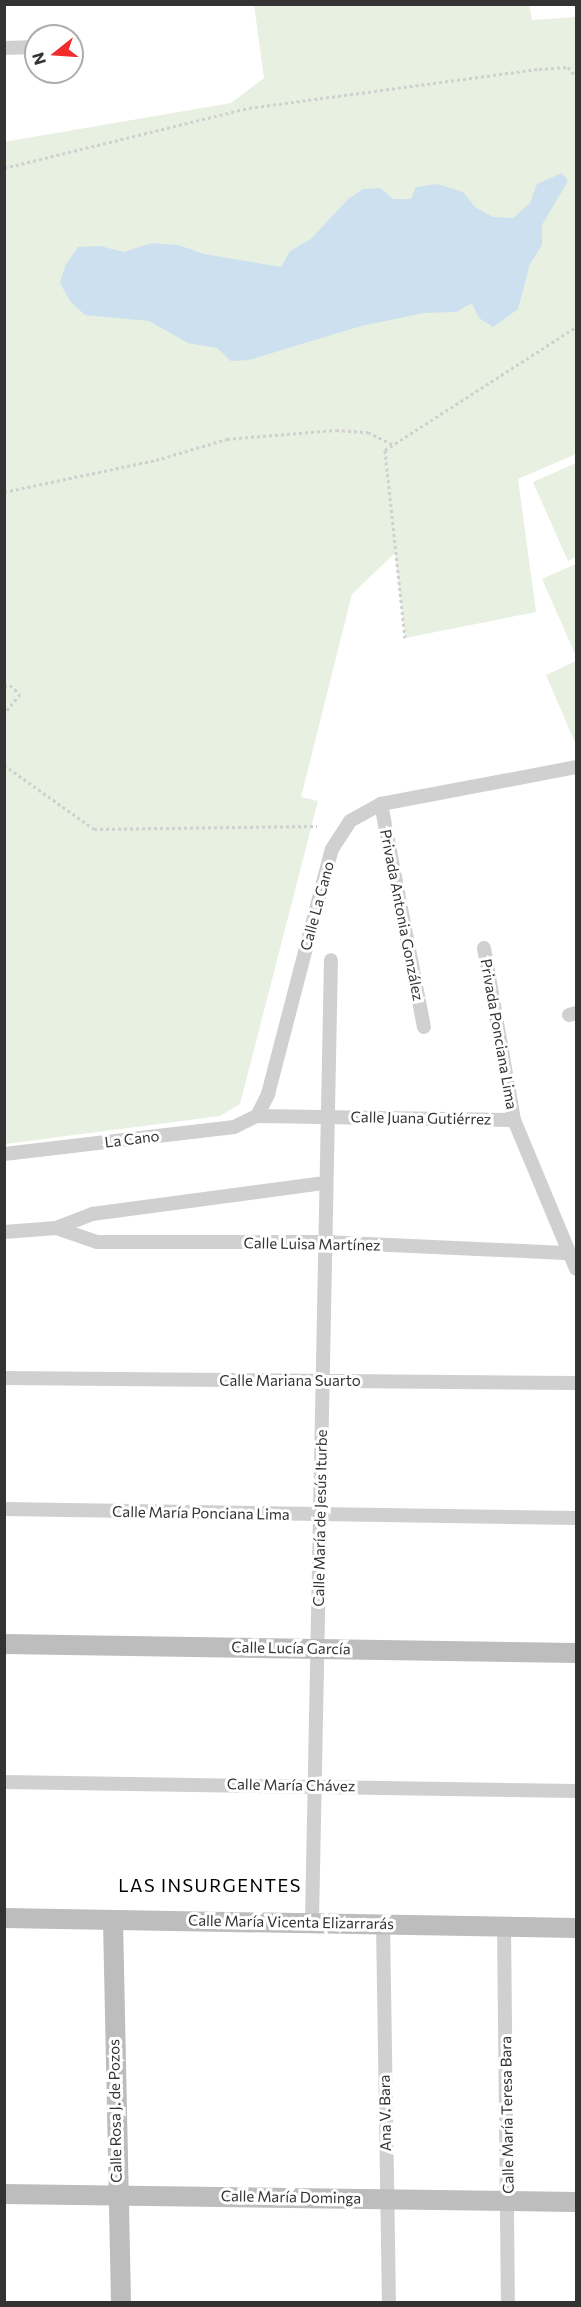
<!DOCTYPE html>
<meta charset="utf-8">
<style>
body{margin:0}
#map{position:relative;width:581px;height:2307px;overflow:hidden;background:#fff;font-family:Commissioner,sans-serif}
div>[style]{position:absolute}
.green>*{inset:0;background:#e8f0e1}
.water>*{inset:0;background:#cce0f0}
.path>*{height:3px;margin-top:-1.5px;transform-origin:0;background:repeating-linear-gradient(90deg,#d0d0d0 0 3px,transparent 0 6px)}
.street>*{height:14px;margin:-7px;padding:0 7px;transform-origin:7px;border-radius:7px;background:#d0d0d0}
.secondary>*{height:20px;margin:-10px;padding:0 10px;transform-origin:10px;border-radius:10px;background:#bdbdbd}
span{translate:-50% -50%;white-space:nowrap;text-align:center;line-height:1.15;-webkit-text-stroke:6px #fff;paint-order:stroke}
.street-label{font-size:15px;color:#333}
.quarter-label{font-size:18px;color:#000;letter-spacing:1.5px}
.frame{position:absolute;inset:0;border:6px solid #333;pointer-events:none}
.north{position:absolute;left:24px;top:24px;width:60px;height:60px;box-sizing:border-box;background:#fff;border:2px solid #adadad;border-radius:50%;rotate:253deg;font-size:16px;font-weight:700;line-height:24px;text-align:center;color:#333}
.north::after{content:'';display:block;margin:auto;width:21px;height:27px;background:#f22c2e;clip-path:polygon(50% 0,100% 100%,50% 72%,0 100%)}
</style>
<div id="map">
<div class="green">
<i style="clip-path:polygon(529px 4px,532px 20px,576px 17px,576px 454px,518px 479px,536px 612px,405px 638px,395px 553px,352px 594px,301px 797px,318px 801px,240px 1104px,220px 1116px,5px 1144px,4px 142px,231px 103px,264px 78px,254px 5px)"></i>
<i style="clip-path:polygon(576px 463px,576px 557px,568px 561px,533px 482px)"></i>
<i style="clip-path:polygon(576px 564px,576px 656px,542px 579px)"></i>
<i style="clip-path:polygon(576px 661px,576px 745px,546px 675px)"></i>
</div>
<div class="water">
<i style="clip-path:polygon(562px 173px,568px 181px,542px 225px,542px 245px,530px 264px,518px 309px,493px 327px,479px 318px,472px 303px,456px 312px,424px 313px,361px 326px,249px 360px,231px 361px,217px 348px,188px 343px,149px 321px,85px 315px,70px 301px,60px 283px,65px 266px,78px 247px,100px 246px,124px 252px,152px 243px,178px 245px,204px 254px,281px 267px,290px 251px,311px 239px,348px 199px,363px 189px,380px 188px,393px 199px,411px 199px,416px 187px,438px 184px,463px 192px,475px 207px,493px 217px,513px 218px,530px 203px,537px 184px)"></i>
</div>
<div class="path">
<i style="left:4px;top:168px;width:252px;rotate:-13.8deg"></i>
<i style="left:249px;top:108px;width:293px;rotate:-7.7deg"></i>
<i style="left:539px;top:69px;width:29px;rotate:-4deg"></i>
<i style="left:568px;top:67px;width:13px;rotate:51deg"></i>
<i style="left:4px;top:492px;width:155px;rotate:-11.9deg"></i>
<i style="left:156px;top:460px;width:74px;rotate:-16.5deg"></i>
<i style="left:227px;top:439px;width:109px;rotate:-4.7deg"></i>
<i style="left:336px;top:430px;width:32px;rotate:4deg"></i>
<i style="left:368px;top:432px;width:28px;rotate:27deg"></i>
<i style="left:405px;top:638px;width:189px;rotate:-96.1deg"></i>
<i style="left:385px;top:450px;width:227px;rotate:-32.8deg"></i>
<i style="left:4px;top:686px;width:6px;rotate:-9deg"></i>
<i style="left:10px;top:685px;width:13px;rotate:42deg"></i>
<i style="left:20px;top:694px;width:26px;rotate:129deg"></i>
<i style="left:4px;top:765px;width:110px;rotate:35.4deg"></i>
<i style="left:94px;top:829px;width:223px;rotate:-0.8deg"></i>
</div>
<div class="street">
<i style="left:4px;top:48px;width:32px;rotate:-2deg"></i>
<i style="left:381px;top:804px;width:227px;rotate:79.1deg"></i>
<i style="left:484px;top:948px;width:175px;rotate:80.1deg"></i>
<i style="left:514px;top:1120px;width:161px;rotate:67.4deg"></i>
<i style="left:569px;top:1015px;width:7px;rotate:-16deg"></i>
<i style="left:257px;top:1116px;width:25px;rotate:-63deg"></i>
<i style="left:268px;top:1094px;width:253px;rotate:-75.4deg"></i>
<i style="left:332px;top:849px;width:33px;rotate:-57deg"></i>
<i style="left:350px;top:821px;width:35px;rotate:-29deg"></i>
<i style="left:381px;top:804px;width:198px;rotate:-10.7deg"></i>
<i style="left:4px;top:1154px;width:232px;rotate:-6.7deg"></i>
<i style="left:234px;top:1127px;width:25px;rotate:-26deg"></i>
<i style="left:257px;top:1116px;width:257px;rotate:0.9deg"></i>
<i style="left:56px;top:1228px;width:43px;rotate:18.9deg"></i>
<i style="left:97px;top:1242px;width:227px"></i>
<i style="left:324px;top:1242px;width:246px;rotate:2.6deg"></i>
<i style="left:4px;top:1232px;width:52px;rotate:-4.4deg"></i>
<i style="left:56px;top:1228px;width:39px;rotate:-21deg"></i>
<i style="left:92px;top:1214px;width:235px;rotate:-7.6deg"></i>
<i style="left:4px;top:1378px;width:572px;rotate:0.5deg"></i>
<i style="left:4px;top:1509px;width:572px;rotate:0.9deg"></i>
<i style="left:4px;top:1782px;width:572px;rotate:0.9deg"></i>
<i style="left:312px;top:1921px;width:961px;rotate:-88.87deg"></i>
<i style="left:383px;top:1923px;width:379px;rotate:89.1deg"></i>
<i style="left:504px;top:1927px;width:375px;rotate:89.4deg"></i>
</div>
<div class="secondary">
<i style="left:4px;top:1644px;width:572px;rotate:0.9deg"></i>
<i style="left:4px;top:1918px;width:572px;rotate:1deg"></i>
<i style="left:113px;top:1920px;width:382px;rotate:88.8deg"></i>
<i style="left:4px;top:2194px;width:572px;rotate:0.8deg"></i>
</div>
<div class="street-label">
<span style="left:317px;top:906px;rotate:-75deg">Calle La Cano</span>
<span style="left:402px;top:915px;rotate:79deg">Privada Antonia González</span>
<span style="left:499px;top:1034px;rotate:80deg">Privada Ponciana Lima</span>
<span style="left:421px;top:1118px;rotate:1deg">Calle Juana Gutiérrez</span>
<span style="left:132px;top:1139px;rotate:-7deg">La Cano</span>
<span style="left:312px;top:1244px;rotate:1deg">Calle Luisa Martínez</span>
<span style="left:290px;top:1381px">Calle Mariana Suarto</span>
<span style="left:201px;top:1513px;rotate:1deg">Calle María Ponciana Lima</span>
<span style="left:320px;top:1518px;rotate:-89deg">Calle María de Jesús Iturbe</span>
<span style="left:291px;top:1648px;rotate:1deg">Calle Lucía García</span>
<span style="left:291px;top:1785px;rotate:1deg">Calle María Chávez</span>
<span style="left:291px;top:1922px;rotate:1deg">Calle María Vicenta Elizarrarás</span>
<span style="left:115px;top:2111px;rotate:-91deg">Calle Rosa J. de Pozos</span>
<span style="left:385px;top:2113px;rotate:-91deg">Ana V. Bara</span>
<span style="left:507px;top:2115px;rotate:-91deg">Calle María Teresa Bara</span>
<span style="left:291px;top:2197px;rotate:1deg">Calle María Dominga</span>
</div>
<div class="quarter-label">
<span style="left:210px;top:1885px">LAS INSURGENTES</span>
</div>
<div class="frame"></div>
<div class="north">N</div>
</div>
